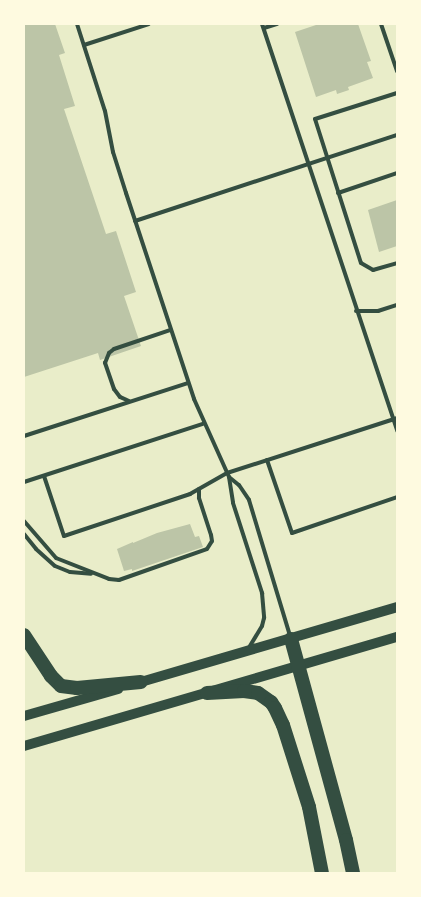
<!DOCTYPE html>
<style>
body{margin:0}
#map{position:relative;width:421px;height:897px;overflow:hidden;background:#e9edc9;font-family:Jost,sans-serif}
div>[style]{position:absolute}
.building>*{inset:0;background:#bcc5a7}
.service>*{height:4px;margin:-2px;padding:0 2px;transform-origin:2px;border-radius:2px;background:#344e41}
.secondary>*{height:10px;margin:-5px;padding:0 5px;transform-origin:5px;border-radius:5px;background:#344e41}
.motorway>*{height:14px;margin:-7px;padding:0 7px;transform-origin:7px;border-radius:7px;background:#344e41}
span{translate:-50% -50%;white-space:nowrap;text-align:center;line-height:1.15;-webkit-text-stroke:4px #fefae0;paint-order:stroke}
.frame{position:absolute;inset:0;border:25px solid #fefae0;pointer-events:none}
</style>
<div id="map">
<div class="building">
<i style="clip-path:polygon(24px 24px,55px 24px,65px 53px,59px 55px,75px 106px,64px 109px,106px 234px,116px 231px,136px 292px,124px 296px,141px 346px,100px 360px,98px 353px,24px 377px)"></i>
<i style="clip-path:polygon(319px 24px,358px 24px,371px 61px,367px 62px,373px 78px,348px 87px,349px 90px,337px 94px,336px 90px,316px 97px,295px 32px)"></i>
<i style="clip-path:polygon(397px 200px,397px 246px,379px 252px,368px 210px)"></i>
<i style="clip-path:polygon(190px 524px,195px 537px,199px 536px,203px 547px,132px 571px,132px 569px,124px 571px,117px 549px,133px 542px,133px 543px,157px 533px)"></i>
</div>
<div class="service">
<i style="left:77px;top:24px;width:91px;rotate:72.2deg"></i>
<i style="left:105px;top:111px;width:42px;rotate:79deg"></i>
<i style="left:113px;top:152px;width:43px;rotate:72.4deg"></i>
<i style="left:126px;top:193px;width:217px;rotate:71.7deg"></i>
<i style="left:194px;top:399px;width:85px;rotate:65.8deg"></i>
<i style="left:229px;top:477px;width:26px;rotate:81deg"></i>
<i style="left:233px;top:503px;width:95px;rotate:72.1deg"></i>
<i style="left:262px;top:593px;width:25px;rotate:85deg"></i>
<i style="left:264px;top:618px;width:8px;rotate:104deg"></i>
<i style="left:262px;top:626px;width:27px;rotate:121deg"></i>
<i style="left:262px;top:24px;width:429px;rotate:71.6deg"></i>
<i style="left:381px;top:24px;width:50px;rotate:71.2deg"></i>
<i style="left:264px;top:28px;width:14px;rotate:-17deg"></i>
<i style="left:84px;top:45px;width:68px;rotate:-17.9deg"></i>
<i style="left:397px;top:93px;width:86px;rotate:162.4deg"></i>
<i style="left:315px;top:119px;width:151px;rotate:72.3deg"></i>
<i style="left:361px;top:263px;width:14px;rotate:30deg"></i>
<i style="left:373px;top:270px;width:25px;rotate:-16deg"></i>
<i style="left:338px;top:193px;width:62px;rotate:-18.7deg"></i>
<i style="left:135px;top:221px;width:276px;rotate:-18.2deg"></i>
<i style="left:356px;top:311px;width:22px"></i>
<i style="left:378px;top:311px;width:20px;rotate:-18deg"></i>
<i style="left:129px;top:401px;width:10px;rotate:-156deg"></i>
<i style="left:120px;top:397px;width:10px;rotate:-127deg"></i>
<i style="left:114px;top:389px;width:28px;rotate:-109deg"></i>
<i style="left:105px;top:363px;width:11px;rotate:-68deg"></i>
<i style="left:109px;top:353px;width:6px;rotate:-39deg"></i>
<i style="left:114px;top:349px;width:59px;rotate:-18.7deg"></i>
<i style="left:24px;top:436px;width:172px;rotate:-17.9deg"></i>
<i style="left:267px;top:460px;width:77px;rotate:71.1deg"></i>
<i style="left:292px;top:533px;width:111px;rotate:-18.9deg"></i>
<i style="left:44px;top:476px;width:63px;rotate:71.6deg"></i>
<i style="left:64px;top:536px;width:133px;rotate:-18.4deg"></i>
<i style="left:190px;top:494px;width:43px;rotate:-29.6deg"></i>
<i style="left:227px;top:473px;width:179px;rotate:-17.9deg"></i>
<i style="left:229px;top:477px;width:13px;rotate:39deg"></i>
<i style="left:239px;top:485px;width:18px;rotate:56deg"></i>
<i style="left:249px;top:500px;width:142px;rotate:73.2deg"></i>
<i style="left:24px;top:482px;width:188px;rotate:-18deg"></i>
<i style="left:24px;top:521px;width:49px;rotate:49.1deg"></i>
<i style="left:56px;top:558px;width:57px;rotate:21.6deg"></i>
<i style="left:109px;top:579px;width:10px;rotate:6deg"></i>
<i style="left:119px;top:580px;width:93px;rotate:-19.4deg"></i>
<i style="left:207px;top:549px;width:9px;rotate:-58deg"></i>
<i style="left:212px;top:541px;width:6px;rotate:-99deg"></i>
<i style="left:211px;top:535px;width:39px;rotate:-108deg"></i>
<i style="left:199px;top:498px;width:9px;rotate:-90deg"></i>
<i style="left:24px;top:534px;width:19px;rotate:51deg"></i>
<i style="left:36px;top:549px;width:25px;rotate:42deg"></i>
<i style="left:55px;top:566px;width:16px;rotate:22deg"></i>
<i style="left:70px;top:572px;width:21px;rotate:5deg"></i>
</div>
<div class="secondary">
<i style="left:134px;top:684px;width:274px;rotate:-16.3deg"></i>
<i style="left:24px;top:716px;width:98px;rotate:-16deg"></i>
<i style="left:24px;top:746px;width:389px;rotate:-16.3deg"></i>
</div>
<div class="motorway">
<i style="left:24px;top:635px;width:49px;rotate:56.6deg"></i>
<i style="left:51px;top:676px;width:14px;rotate:45deg"></i>
<i style="left:61px;top:686px;width:16px;rotate:7deg"></i>
<i style="left:77px;top:688px;width:64px;rotate:-5.4deg"></i>
<i style="left:291px;top:639px;width:208px;rotate:74.7deg"></i>
<i style="left:346px;top:840px;width:34px;rotate:78deg"></i>
<i style="left:207px;top:693px;width:37px;rotate:-3deg"></i>
<i style="left:244px;top:691px;width:14px;rotate:8deg"></i>
<i style="left:258px;top:693px;width:16px;rotate:35deg"></i>
<i style="left:271px;top:702px;width:7px;rotate:56deg"></i>
<i style="left:275px;top:708px;width:19px;rotate:65deg"></i>
<i style="left:283px;top:725px;width:86px;rotate:72.4deg"></i>
<i style="left:309px;top:807px;width:67px;rotate:78.9deg"></i>
</div>
<div class="frame"></div>
</div>
